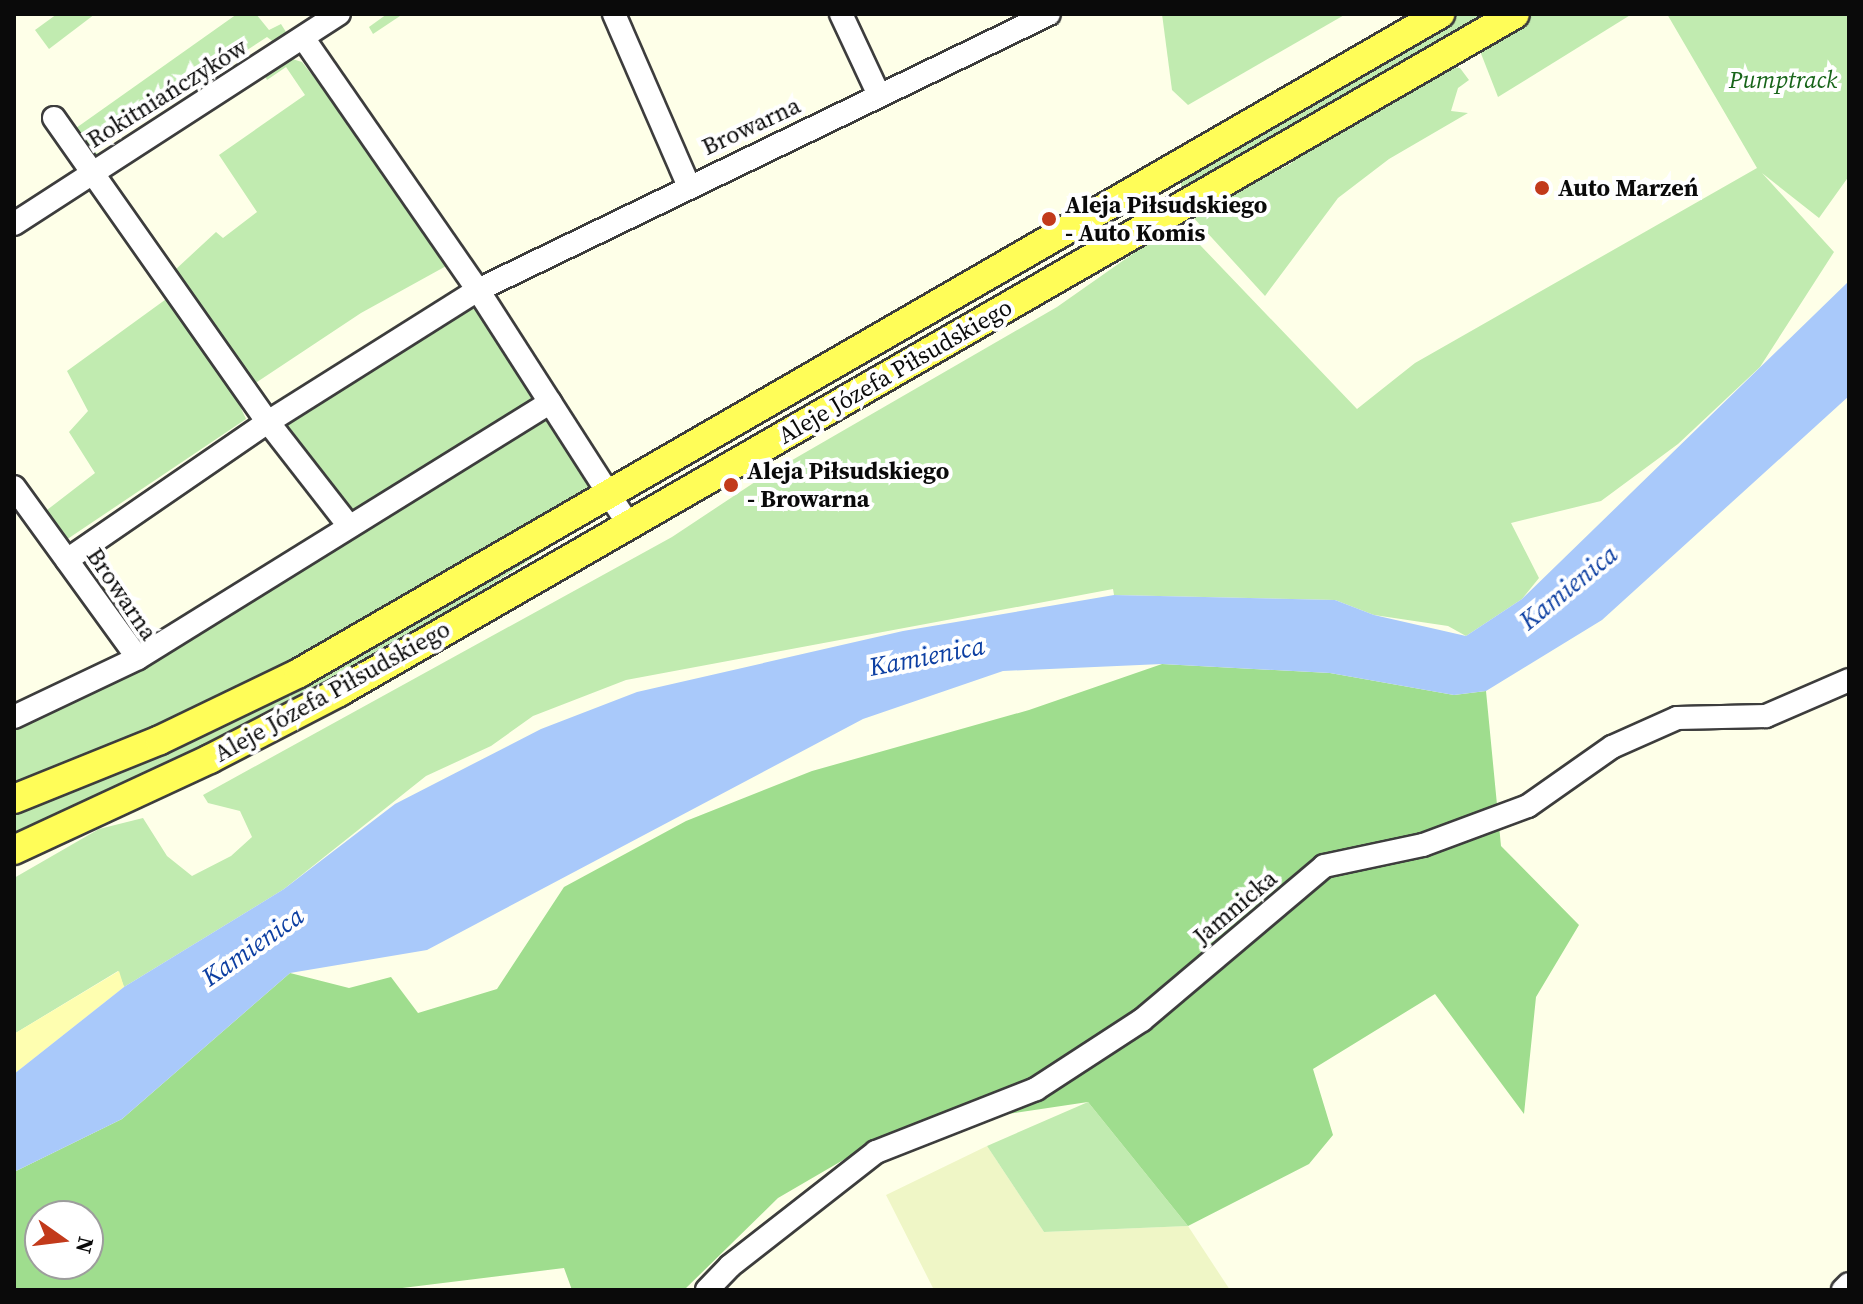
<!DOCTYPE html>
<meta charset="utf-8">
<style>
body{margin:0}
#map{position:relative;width:1863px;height:1304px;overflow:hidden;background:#feffe8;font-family:"Source Serif 4",serif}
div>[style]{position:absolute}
.farmland>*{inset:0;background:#eff6c6}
.green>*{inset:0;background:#c1ebb0}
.forest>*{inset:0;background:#9fdd8e}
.sand>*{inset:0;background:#fefeb0}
.water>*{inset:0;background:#a9c9fa}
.roads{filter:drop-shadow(2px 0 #3d3d3d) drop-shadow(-2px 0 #3d3d3d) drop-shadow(0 2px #3d3d3d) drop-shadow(0 -2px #3d3d3d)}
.minor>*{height:22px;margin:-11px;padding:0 11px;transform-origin:11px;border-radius:11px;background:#fff}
.major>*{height:28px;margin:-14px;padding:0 14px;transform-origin:14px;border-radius:14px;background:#fffd58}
.dots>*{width:22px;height:22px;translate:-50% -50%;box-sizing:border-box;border:4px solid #fff;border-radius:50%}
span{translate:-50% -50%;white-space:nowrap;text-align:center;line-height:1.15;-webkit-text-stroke:8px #fff;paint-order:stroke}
.park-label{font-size:24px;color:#18651a;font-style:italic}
.street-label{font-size:24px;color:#0a0a0a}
.poi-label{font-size:24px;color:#0a0a0a;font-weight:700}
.left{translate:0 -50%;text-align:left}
.water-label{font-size:26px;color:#0d3fa2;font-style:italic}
.frame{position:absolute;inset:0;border:16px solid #0a0a0a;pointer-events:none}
.north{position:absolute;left:24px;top:1200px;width:80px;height:80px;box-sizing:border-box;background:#fff;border:2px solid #9d9d9d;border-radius:50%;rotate:104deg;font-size:22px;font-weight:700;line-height:32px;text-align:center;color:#0a0a0a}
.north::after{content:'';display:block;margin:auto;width:28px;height:36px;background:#c23a1b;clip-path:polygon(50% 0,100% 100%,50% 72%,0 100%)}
</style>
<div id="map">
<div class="farmland">
<i style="clip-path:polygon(987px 1146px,1044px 1232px,1188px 1226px,1230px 1290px,934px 1290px,886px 1195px)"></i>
</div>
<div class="green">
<i style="clip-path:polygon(57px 14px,95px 14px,49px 49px,35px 30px)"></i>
<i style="clip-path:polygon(237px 14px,256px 14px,269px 30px,281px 24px,286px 32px,275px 43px,267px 37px,166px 103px,99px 139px,91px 148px,98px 154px,93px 157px,69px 133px)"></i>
<i style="clip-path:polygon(387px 14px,403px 14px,373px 34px,369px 27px)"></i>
<i style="clip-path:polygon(1162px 14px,1346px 14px,1188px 105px,1172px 90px)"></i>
<i style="clip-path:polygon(1456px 14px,1490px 14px,1181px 188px,1181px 182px)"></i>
<i style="clip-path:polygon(1532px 14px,1632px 14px,1498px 97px,1480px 51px,1485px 42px)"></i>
<i style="clip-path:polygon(1667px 14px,1849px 14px,1849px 176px,1819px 218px,1762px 173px,1834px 252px,1760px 367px,1678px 444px,1601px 501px,1511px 523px,1539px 578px,1522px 599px,1466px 636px,1448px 626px,1374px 615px,1335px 600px,1114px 595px,1113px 589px,626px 680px,533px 716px,491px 746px,426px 776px,284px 889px,124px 987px,118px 971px,14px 1034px,14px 878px,99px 829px,143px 818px,167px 856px,192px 876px,231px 856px,252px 837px,240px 811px,208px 803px,203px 795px,672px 537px,761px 478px,1057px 307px,1178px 222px,1357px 409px,1415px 363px,1757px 168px)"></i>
<i style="clip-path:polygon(286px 57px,302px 62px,334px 103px,448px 265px,361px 313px,254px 384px,175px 270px,216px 232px,223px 238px,257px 212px,219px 155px,305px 95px,286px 67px,267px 80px,263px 72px)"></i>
<i style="clip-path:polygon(1446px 66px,1460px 68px,1469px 80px,1458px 88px,1451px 111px,1468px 113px,1389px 159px,1338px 198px,1265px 296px,1192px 216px,1290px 164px,1334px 129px)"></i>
<i style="clip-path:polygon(478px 290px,609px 495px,220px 711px,14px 793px,14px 717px,349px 526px,268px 422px)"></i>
<i style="clip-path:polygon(169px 297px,225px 374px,246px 419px,66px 540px,47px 510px,95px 473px,69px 432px,88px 411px,67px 371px)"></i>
<i style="clip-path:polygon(602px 514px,409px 637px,252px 726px,14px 835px,14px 812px,205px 729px)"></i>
<i style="clip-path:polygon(1088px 1102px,1188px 1226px,1044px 1232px,987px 1146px)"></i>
</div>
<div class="forest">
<i style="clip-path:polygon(evenodd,1162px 664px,1330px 673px,1454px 695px,1486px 691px,1501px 846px,1579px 925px,1536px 997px,1524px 1114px,1435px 994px,1313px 1069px,1333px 1135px,1309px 1164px,1188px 1226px,1088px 1102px,893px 1131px,778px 1198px,684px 1290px,572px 1290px,564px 1268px,386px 1290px,14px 1290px,14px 1172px,122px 1119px,290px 973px,349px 988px,391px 977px,418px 1013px,497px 989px,564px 887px,686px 821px,812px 771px,1029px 710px,1162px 664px,40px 1216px,88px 1216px,88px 1264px,40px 1264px,40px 1216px)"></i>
</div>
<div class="sand">
<i style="clip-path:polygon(119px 971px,124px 987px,14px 1074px,14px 1034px)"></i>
</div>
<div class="water">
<i style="clip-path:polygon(1849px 281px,1849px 396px,1602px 620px,1486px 691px,1454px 695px,1330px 673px,1162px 664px,1003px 671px,863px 719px,427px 950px,290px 973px,122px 1119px,14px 1172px,14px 1074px,124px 987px,284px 889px,395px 804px,541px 729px,637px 692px,903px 631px,1114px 595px,1335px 600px,1374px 615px,1466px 636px,1522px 599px)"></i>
</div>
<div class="roads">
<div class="minor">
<i style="left:614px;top:14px;width:185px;rotate:66.5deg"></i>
<i style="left:841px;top:14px;width:89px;rotate:64.9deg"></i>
<i style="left:304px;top:39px;width:305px;rotate:55.3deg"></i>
<i style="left:478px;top:290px;width:278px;rotate:57.3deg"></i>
<i style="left:54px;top:118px;width:372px;rotate:54.9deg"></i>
<i style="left:268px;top:422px;width:132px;rotate:52.1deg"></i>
<i style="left:14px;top:224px;width:387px;rotate:-32.9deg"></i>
<i style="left:14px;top:487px;width:211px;rotate:54.1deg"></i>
<i style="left:67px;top:560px;width:244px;rotate:-34.5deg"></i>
<i style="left:268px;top:422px;width:248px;rotate:-32.2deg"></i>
<i style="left:478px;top:290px;width:634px;rotate:-25.8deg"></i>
<i style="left:14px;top:717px;width:137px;rotate:-25.4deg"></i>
<i style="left:138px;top:658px;width:485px;rotate:-31.8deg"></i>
<i style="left:707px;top:1290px;width:33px;rotate:-46deg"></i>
<i style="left:730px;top:1266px;width:185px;rotate:-38deg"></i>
<i style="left:876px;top:1152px;width:172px;rotate:-21.5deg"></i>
<i style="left:1036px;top:1089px;width:126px;rotate:-33.1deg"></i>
<i style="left:1142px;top:1020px;width:238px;rotate:-40.2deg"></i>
<i style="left:1324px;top:866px;width:101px;rotate:-12deg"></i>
<i style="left:1423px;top:845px;width:112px;rotate:-20.4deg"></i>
<i style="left:1528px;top:806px;width:103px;rotate:-35.1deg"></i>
<i style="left:1612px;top:747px;width:71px;rotate:-24deg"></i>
<i style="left:1677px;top:718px;width:89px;rotate:-1.3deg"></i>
<i style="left:1766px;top:716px;width:90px;rotate:-23.4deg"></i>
<i style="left:1843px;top:1290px;width:8px;rotate:-45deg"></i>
</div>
<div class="major">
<i style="left:14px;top:799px;width:157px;rotate:-22deg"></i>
<i style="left:160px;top:740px;width:154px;rotate:-25.7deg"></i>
<i style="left:299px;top:673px;width:1318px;rotate:-30.01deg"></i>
<i style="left:14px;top:850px;width:216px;rotate:-24.9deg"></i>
<i style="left:210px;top:759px;width:145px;rotate:-27.4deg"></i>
<i style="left:339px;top:692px;width:1357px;rotate:-29.96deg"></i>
</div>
</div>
<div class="dots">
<i style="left:1542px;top:188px;background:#c23a1b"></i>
<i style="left:1049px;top:219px;background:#c23a1b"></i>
<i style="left:731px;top:485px;background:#c23a1b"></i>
</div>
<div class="park-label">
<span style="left:1783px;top:80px">Pumptrack</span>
</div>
<div class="street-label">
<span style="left:167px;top:93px;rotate:-32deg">Rokitniańczyków</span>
<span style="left:751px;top:126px;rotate:-25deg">Browarna</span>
<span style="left:895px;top:371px;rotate:-30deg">Aleje Józefa Piłsudskiego</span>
<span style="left:122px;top:594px;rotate:56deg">Browarna</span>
<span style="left:332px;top:691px;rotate:-29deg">Aleje Józefa Piłsudskiego</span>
<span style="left:1235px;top:907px;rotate:-40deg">Jamnicka</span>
</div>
<div class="poi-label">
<span class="left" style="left:1558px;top:188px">Auto Marzeń</span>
<span class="left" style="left:1065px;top:219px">Aleja Piłsudskiego<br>- Auto Komis</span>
<span class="left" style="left:747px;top:485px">Aleja Piłsudskiego<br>- Browarna</span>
</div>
<div class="water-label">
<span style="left:1569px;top:588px;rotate:-39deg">Kamienica</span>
<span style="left:927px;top:657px;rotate:-11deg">Kamienica</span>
<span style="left:253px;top:947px;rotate:-35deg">Kamienica</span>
</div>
<div class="frame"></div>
<div class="north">N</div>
</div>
